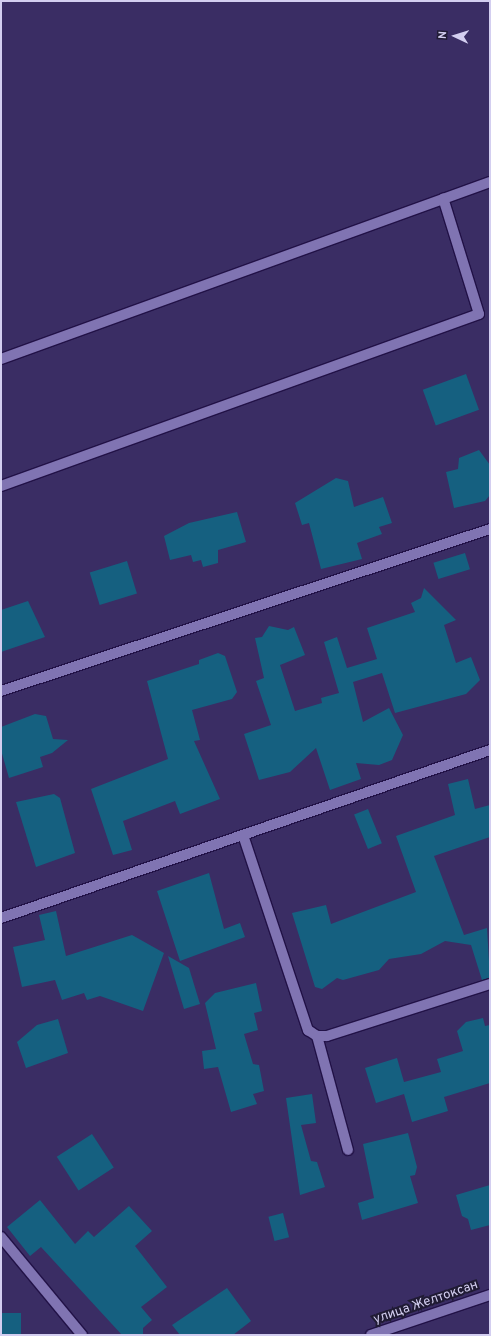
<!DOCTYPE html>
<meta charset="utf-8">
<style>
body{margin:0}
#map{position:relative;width:491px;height:1336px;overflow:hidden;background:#3a2d64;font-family:Overpass,sans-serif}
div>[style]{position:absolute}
.building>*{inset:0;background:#156080;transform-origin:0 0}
.roads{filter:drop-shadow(1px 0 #221247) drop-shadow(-1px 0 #221247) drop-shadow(0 1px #221247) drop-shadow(0 -1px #221247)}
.street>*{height:10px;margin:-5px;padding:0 5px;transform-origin:5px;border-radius:5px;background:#8074b2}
span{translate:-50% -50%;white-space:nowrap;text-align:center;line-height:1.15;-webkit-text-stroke:4px #201b34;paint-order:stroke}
.street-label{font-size:13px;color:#d3cef0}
.frame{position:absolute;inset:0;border:2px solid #d3cef0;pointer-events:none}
.north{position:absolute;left:435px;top:16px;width:40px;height:40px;-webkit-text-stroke:3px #201b34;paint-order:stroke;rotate:274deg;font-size:11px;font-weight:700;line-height:16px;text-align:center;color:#d3cef0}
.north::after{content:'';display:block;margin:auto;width:14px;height:18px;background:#d3cef0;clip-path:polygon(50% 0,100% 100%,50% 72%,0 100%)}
</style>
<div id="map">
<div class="building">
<i style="left:466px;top:374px;width:38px;height:46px;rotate:70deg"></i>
<i style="clip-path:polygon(479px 450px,490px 465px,490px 495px,485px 501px,454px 508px,446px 472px,458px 469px,459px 458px)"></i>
<i style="clip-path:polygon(336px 478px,348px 481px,354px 507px,383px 497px,392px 523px,379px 527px,382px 534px,357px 543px,362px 559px,321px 569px,309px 523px,302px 525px,295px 503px)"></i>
<i style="clip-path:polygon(237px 512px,246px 542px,218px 550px,218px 563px,203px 567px,201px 560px,193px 562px,191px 555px,170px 560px,164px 536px,189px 523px)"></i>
<i style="left:465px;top:553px;width:17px;height:33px;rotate:73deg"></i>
<i style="left:127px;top:561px;width:34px;height:39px;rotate:73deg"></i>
<i style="clip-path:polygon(424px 588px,456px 620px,444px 625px,456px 663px,471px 657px,480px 680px,466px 694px,395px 713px,382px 673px,353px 682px,363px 722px,389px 708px,403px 735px,392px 760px,379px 765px,356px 763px,361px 779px,330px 790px,316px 748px,290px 772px,259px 780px,244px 734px,271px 725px,256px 681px,264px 678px,255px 638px,262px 637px,269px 626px,288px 630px,294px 627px,305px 655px,280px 665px,295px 711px,322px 703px,321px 698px,339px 693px,324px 642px,337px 637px,347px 668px,377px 659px,367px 628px,415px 612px,411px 603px,421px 598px)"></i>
<i style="clip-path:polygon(28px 601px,45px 637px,1px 652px,1px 610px)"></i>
<i style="clip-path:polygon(218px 653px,225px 656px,237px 692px,232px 699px,192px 710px,200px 740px,194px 741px,220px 799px,180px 814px,175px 801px,123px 821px,132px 850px,113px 855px,91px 789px,168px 759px,147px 681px,199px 664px,199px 660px)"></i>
<i style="clip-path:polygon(35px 714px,46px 716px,53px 739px,68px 740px,52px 753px,40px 757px,43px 767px,9px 778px,1px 750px,1px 727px)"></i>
<i style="clip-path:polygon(468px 779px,475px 809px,490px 805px,490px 837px,434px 856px,464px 935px,487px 928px,490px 978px,482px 980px,471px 945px,445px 941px,421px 954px,389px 959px,379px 970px,343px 980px,337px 978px,322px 989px,315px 987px,292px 913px,326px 905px,331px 924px,416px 892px,396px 836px,455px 815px,448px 784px)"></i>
<i style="clip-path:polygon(54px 794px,60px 798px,75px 853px,36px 867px,16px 802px)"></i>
<i style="left:368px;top:809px;width:37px;height:15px;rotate:68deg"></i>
<i style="clip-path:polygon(209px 873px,224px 929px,240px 923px,245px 937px,180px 961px,157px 891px)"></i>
<i style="clip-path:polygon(56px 911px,66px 956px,132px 935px,164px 953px,143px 1011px,100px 996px,87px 1000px,84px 993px,62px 1000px,55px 980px,22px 987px,13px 947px,45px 940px,39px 915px)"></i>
<i style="clip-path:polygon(168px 956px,189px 968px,200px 1004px,184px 1009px)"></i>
<i style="clip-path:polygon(256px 983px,262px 1011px,254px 1013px,258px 1030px,244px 1034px,253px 1064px,259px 1065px,264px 1091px,253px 1094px,257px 1104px,231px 1112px,218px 1067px,204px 1069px,202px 1051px,216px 1049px,205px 1003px,215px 993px)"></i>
<i style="clip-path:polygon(483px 1018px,485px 1026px,490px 1025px,490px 1083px,444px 1097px,448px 1111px,412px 1122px,404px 1094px,376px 1103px,365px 1068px,397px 1058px,404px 1082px,441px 1072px,437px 1059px,463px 1051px,457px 1031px,466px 1022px)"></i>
<i style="clip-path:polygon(58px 1019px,68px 1053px,26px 1068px,17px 1042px,37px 1025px)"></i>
<i style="clip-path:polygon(312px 1094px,316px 1123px,301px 1125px,311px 1161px,317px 1162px,325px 1187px,300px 1195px,286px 1098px)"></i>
<i style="clip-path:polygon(408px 1133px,417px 1167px,415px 1175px,410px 1176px,418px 1203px,362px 1220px,358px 1203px,374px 1198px,363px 1144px)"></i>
<i style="left:92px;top:1134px;width:40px;height:42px;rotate:57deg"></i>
<i style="clip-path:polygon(490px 1185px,490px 1225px,471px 1230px,468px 1219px,462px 1216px,456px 1195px)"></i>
<i style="clip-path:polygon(40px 1200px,75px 1244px,88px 1231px,94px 1237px,129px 1206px,152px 1231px,135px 1246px,167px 1287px,141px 1307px,152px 1320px,143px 1328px,143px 1334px,122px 1335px,41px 1247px,30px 1256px,7px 1227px)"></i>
<i style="left:283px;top:1213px;width:25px;height:15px;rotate:76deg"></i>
<i style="clip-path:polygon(227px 1288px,251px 1321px,233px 1335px,180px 1335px,172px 1325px)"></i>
<i style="left:1px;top:1313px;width:20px;height:22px"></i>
</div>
<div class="roads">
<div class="street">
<i style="left:1px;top:359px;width:520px;rotate:-19.9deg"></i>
<i style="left:1px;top:486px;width:508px;rotate:-19.79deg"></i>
<i style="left:479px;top:314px;width:121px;rotate:-107.2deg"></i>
<i style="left:1px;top:691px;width:515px;rotate:-18.33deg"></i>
<i style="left:243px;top:835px;width:206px;rotate:71.6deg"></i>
<i style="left:308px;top:1030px;width:11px;rotate:34deg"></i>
<i style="left:317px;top:1036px;width:10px"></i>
<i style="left:327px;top:1036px;width:171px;rotate:-17.7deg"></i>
<i style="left:1px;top:918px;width:517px;rotate:-18.96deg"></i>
<i style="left:317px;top:1036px;width:118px;rotate:74.8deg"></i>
<i style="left:1px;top:1237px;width:127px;rotate:50.4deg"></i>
<i style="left:371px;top:1335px;width:126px;rotate:-18.6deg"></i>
</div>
</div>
<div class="street-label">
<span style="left:426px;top:1303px;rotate:-19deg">улица Желтоксан</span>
</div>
<div class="frame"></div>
<div class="north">N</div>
</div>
